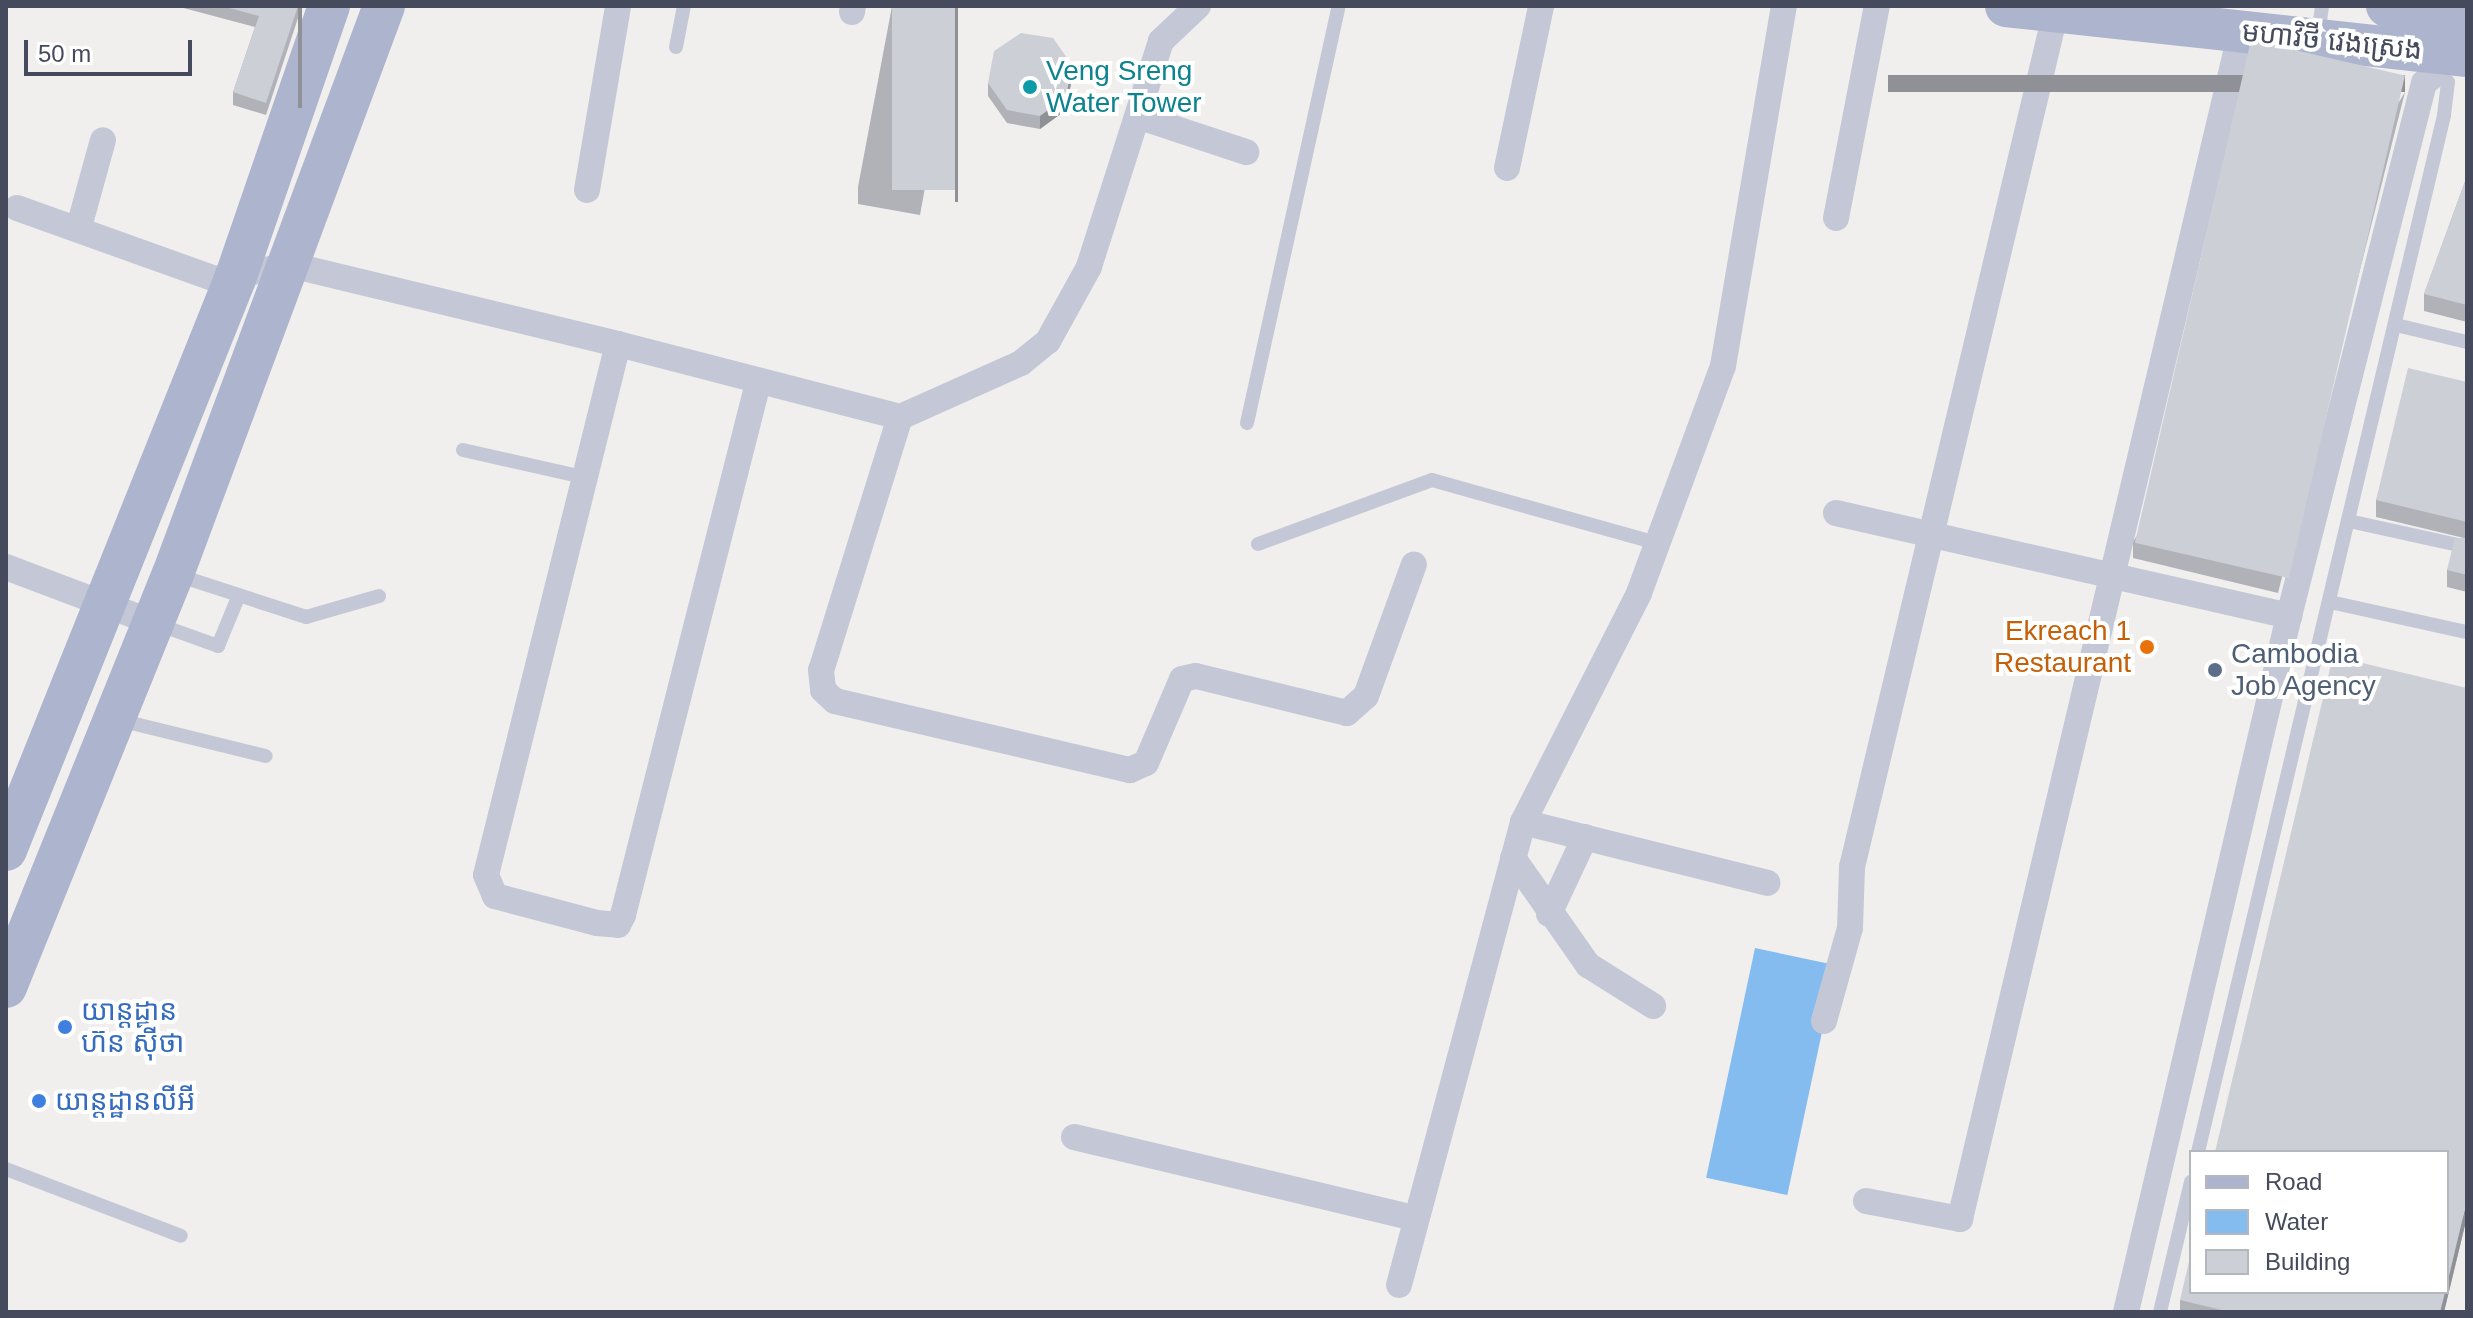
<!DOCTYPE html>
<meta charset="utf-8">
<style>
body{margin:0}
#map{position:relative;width:2473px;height:1318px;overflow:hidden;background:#f1efee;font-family:Arial,"Noto Sans Khmer",sans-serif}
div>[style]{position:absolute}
.water>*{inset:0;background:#85bcf0;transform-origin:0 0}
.lane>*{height:14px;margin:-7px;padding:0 7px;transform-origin:7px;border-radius:7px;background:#c4c8d6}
.street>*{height:26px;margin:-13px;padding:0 13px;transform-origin:13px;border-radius:13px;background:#c4c8d6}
.primary>*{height:42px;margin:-21px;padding:0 21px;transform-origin:21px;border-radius:21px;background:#acb4ce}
.wall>*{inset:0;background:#b0b2b8}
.shaded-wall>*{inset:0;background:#909196;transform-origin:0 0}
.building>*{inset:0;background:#cdcfd6;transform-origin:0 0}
.dots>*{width:22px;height:22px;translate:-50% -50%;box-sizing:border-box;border:4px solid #fff;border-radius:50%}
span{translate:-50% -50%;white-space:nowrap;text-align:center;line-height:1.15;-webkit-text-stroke:8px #fff;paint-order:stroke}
.street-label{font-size:28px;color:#454b5c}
.culture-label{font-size:28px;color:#0d838f}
.left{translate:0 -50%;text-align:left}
.food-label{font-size:28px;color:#c56008}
.right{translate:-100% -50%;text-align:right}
.service-label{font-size:28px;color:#4e5e75}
.shop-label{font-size:28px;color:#366cbe}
.frame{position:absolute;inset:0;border:8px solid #454b5c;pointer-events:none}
.legend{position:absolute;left:2189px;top:1150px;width:260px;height:144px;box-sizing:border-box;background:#fff;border:2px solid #b5b7be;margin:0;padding:10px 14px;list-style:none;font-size:24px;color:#454b5c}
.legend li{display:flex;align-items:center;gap:16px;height:40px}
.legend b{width:40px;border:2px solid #b5b7be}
.scale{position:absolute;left:24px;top:40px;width:168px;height:36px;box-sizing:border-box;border:4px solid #454b5c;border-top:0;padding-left:10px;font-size:24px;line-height:28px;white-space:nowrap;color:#454b5c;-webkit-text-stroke:6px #fff;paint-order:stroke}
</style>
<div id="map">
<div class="water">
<i style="left:1755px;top:948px;width:83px;height:235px;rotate:12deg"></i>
</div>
<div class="lane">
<i style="left:2318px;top:35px;width:29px;rotate:-82deg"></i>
<i style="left:676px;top:47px;width:42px;rotate:-79deg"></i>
<i style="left:2396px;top:325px;width:73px;rotate:13.5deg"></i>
<i style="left:1247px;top:423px;width:427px;rotate:-77.6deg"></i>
<i style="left:463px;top:450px;width:123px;rotate:12.7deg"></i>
<i style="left:2349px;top:521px;width:121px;rotate:12.4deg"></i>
<i style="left:1258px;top:544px;width:185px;rotate:-20.2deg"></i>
<i style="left:1432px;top:480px;width:236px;rotate:15.7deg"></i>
<i style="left:177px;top:575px;width:136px;rotate:18deg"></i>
<i style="left:306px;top:617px;width:76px;rotate:-16deg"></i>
<i style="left:2330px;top:602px;width:140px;rotate:12.4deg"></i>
<i style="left:157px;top:624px;width:65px;rotate:19.8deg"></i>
<i style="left:218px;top:646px;width:55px;rotate:-67.6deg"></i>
<i style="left:119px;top:720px;width:151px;rotate:13.8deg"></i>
<i style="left:2198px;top:1152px;width:1066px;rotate:-76.65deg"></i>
<i style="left:2444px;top:115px;width:33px;rotate:-83deg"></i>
<i style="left:2448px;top:82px;width:14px;rotate:-135deg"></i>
<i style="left:6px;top:1169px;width:187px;rotate:20.9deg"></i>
<i style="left:2160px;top:1312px;width:134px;rotate:-76.6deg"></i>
</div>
<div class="street">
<i style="left:1198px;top:6px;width:51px;rotate:136.6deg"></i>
<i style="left:1161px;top:41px;width:237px;rotate:107.7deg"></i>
<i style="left:1089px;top:267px;width:85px;rotate:119deg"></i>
<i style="left:1048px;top:341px;width:35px;rotate:141deg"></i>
<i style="left:1021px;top:363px;width:133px;rotate:155.9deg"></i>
<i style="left:900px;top:417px;width:265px;rotate:107.3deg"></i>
<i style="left:821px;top:670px;width:20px;rotate:84deg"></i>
<i style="left:823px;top:690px;width:16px;rotate:43deg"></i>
<i style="left:835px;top:701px;width:303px;rotate:13.2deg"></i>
<i style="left:1130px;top:770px;width:17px;rotate:-24deg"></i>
<i style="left:1146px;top:763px;width:91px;rotate:-66.8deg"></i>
<i style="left:1182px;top:679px;width:14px;rotate:-12deg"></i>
<i style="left:1196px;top:676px;width:155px;rotate:13.8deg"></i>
<i style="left:1347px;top:713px;width:25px;rotate:-42deg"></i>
<i style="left:1366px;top:696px;width:140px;rotate:-70deg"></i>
<i style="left:852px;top:12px;width:6px;rotate:-81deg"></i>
<i style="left:1140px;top:117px;width:112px;rotate:18.3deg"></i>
<i style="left:1507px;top:168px;width:166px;rotate:-78.1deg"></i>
<i style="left:587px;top:190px;width:187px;rotate:-80.4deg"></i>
<i style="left:17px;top:208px;width:210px;rotate:19.7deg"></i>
<i style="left:215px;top:279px;width:77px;rotate:-10.4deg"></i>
<i style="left:291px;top:265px;width:336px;rotate:13.6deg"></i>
<i style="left:618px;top:344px;width:547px;rotate:103.96deg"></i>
<i style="left:486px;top:875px;width:23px;rotate:67deg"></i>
<i style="left:495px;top:896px;width:106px;rotate:14.8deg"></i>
<i style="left:597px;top:923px;width:21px;rotate:5deg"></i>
<i style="left:618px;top:925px;width:11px;rotate:-63deg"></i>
<i style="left:623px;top:915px;width:549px;rotate:-75.76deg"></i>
<i style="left:1836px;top:218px;width:216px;rotate:-79.1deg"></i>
<i style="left:79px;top:227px;width:90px;rotate:-74.6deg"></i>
<i style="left:618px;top:344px;width:291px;rotate:14.5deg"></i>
<i style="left:1836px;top:513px;width:465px;rotate:12.8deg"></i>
<i style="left:6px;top:567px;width:158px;rotate:20.7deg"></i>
<i style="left:1523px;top:822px;width:252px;rotate:14deg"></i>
<i style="left:1513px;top:858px;width:131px;rotate:55deg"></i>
<i style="left:1588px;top:965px;width:77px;rotate:32.2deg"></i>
<i style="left:1549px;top:914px;width:85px;rotate:-64.9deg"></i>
<i style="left:1824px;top:1021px;width:97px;rotate:-74.4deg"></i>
<i style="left:1850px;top:928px;width:61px;rotate:-88.1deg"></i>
<i style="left:1852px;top:867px;width:880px;rotate:-76.6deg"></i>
<i style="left:1074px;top:1137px;width:350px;rotate:13.4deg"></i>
<i style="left:1866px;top:1201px;width:96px;rotate:10.8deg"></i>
<i style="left:1960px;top:1219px;width:1221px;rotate:-76.69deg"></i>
<i style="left:1399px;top:1285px;width:479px;rotate:-75deg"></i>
<i style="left:1523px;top:822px;width:257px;rotate:-63.1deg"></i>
<i style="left:1639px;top:593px;width:242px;rotate:-69.7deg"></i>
<i style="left:1723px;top:366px;width:365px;rotate:-80.4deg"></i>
<i style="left:2126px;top:1312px;width:715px;rotate:-76.82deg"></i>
<i style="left:2289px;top:616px;width:550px;rotate:-75.79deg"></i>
<i style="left:2424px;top:83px;width:18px;rotate:-38deg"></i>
<i style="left:2438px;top:72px;width:30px;rotate:-78deg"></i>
</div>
<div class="primary">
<i style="left:2006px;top:6px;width:464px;rotate:6.2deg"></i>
<i style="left:2387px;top:6px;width:81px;rotate:6.4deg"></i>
<i style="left:6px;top:850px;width:615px;rotate:-68.15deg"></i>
<i style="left:235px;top:279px;width:289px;rotate:-71deg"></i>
<i style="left:6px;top:987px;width:445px;rotate:-68deg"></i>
<i style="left:173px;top:574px;width:606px;rotate:-69.62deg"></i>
</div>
<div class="wall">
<i style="clip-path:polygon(176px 6px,302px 6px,266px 115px,233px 105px,233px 92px,255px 27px)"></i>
<i style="clip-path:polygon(892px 6px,958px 6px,920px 215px,858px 204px,858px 187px)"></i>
<i style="clip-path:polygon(1072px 78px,1066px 110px,1040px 129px,1007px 123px,988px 96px,988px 83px)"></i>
<i style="clip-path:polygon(2405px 92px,2278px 593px,2133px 558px,2133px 542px)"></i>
<i style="clip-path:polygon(2467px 176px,2467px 322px,2424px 311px,2424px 294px)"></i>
<i style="clip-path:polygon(2467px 382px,2467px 592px,2447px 587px,2447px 570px,2464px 538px,2376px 517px,2376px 500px)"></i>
<i style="clip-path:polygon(2467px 1217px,2444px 1312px,2180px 1312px,2180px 1300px)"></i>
</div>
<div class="shaded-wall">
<i style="left:298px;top:6px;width:4px;height:102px"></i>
<i style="left:955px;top:6px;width:3px;height:196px"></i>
<i style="clip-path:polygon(1072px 65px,1072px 78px,1066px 110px,1040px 129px,1040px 116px)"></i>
<i style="left:2405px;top:75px;width:17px;height:517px;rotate:90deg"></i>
<i style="clip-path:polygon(2467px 1200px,2467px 1217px,2444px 1312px,2440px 1312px,2445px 1292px,2447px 1292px,2447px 1284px)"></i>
</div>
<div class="building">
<i style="clip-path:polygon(222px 6px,298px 6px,266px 103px,233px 92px,259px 16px)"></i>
<i style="left:892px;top:6px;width:63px;height:184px"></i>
<i style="clip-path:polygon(1021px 33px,1053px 38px,1072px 65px,1066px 97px,1040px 116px,1007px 110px,988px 83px,994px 51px)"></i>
<i style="left:2251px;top:40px;width:158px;height:516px;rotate:13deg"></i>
<i style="clip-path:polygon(2467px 176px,2467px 305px,2424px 294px)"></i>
<i style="clip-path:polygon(2408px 368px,2467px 382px,2467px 522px,2376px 500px)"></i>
<i style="clip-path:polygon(2455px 538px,2467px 538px,2467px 575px,2447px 570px)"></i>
<i style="clip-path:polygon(2333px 656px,2467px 688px,2467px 1200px,2447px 1284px,2447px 1152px,2215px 1152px)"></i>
<i style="clip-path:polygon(2191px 1253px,2191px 1292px,2445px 1292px,2440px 1312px,2230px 1312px,2180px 1300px)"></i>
</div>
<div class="dots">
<i style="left:1030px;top:87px;background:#0f9aa8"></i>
<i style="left:2147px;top:647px;background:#e8710a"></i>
<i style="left:2215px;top:670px;background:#5c6f8a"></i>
<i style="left:65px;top:1027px;background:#3f7fe0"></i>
<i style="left:39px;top:1101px;background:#3f7fe0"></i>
</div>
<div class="street-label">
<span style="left:2332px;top:41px;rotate:6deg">មហាវិថី វេងស្រេង</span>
</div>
<div class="culture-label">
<span class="left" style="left:1046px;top:87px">Veng Sreng<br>Water Tower</span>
</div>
<div class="food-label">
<span class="right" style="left:2131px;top:647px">Ekreach 1<br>Restaurant</span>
</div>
<div class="service-label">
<span class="left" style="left:2231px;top:670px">Cambodia<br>Job Agency</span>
</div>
<div class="shop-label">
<span class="left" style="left:81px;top:1027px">យាន្ដដ្ឋាន<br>ហ៊ន ស៊ីថា</span>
<span class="left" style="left:55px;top:1101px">យាន្ដដ្ឋានលីអី</span>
</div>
<div class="frame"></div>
<ul class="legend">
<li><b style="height:10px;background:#acb4ce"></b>Road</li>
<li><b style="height:22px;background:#85bcf0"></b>Water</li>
<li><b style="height:22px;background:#cdcfd6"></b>Building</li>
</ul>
<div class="scale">50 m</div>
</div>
